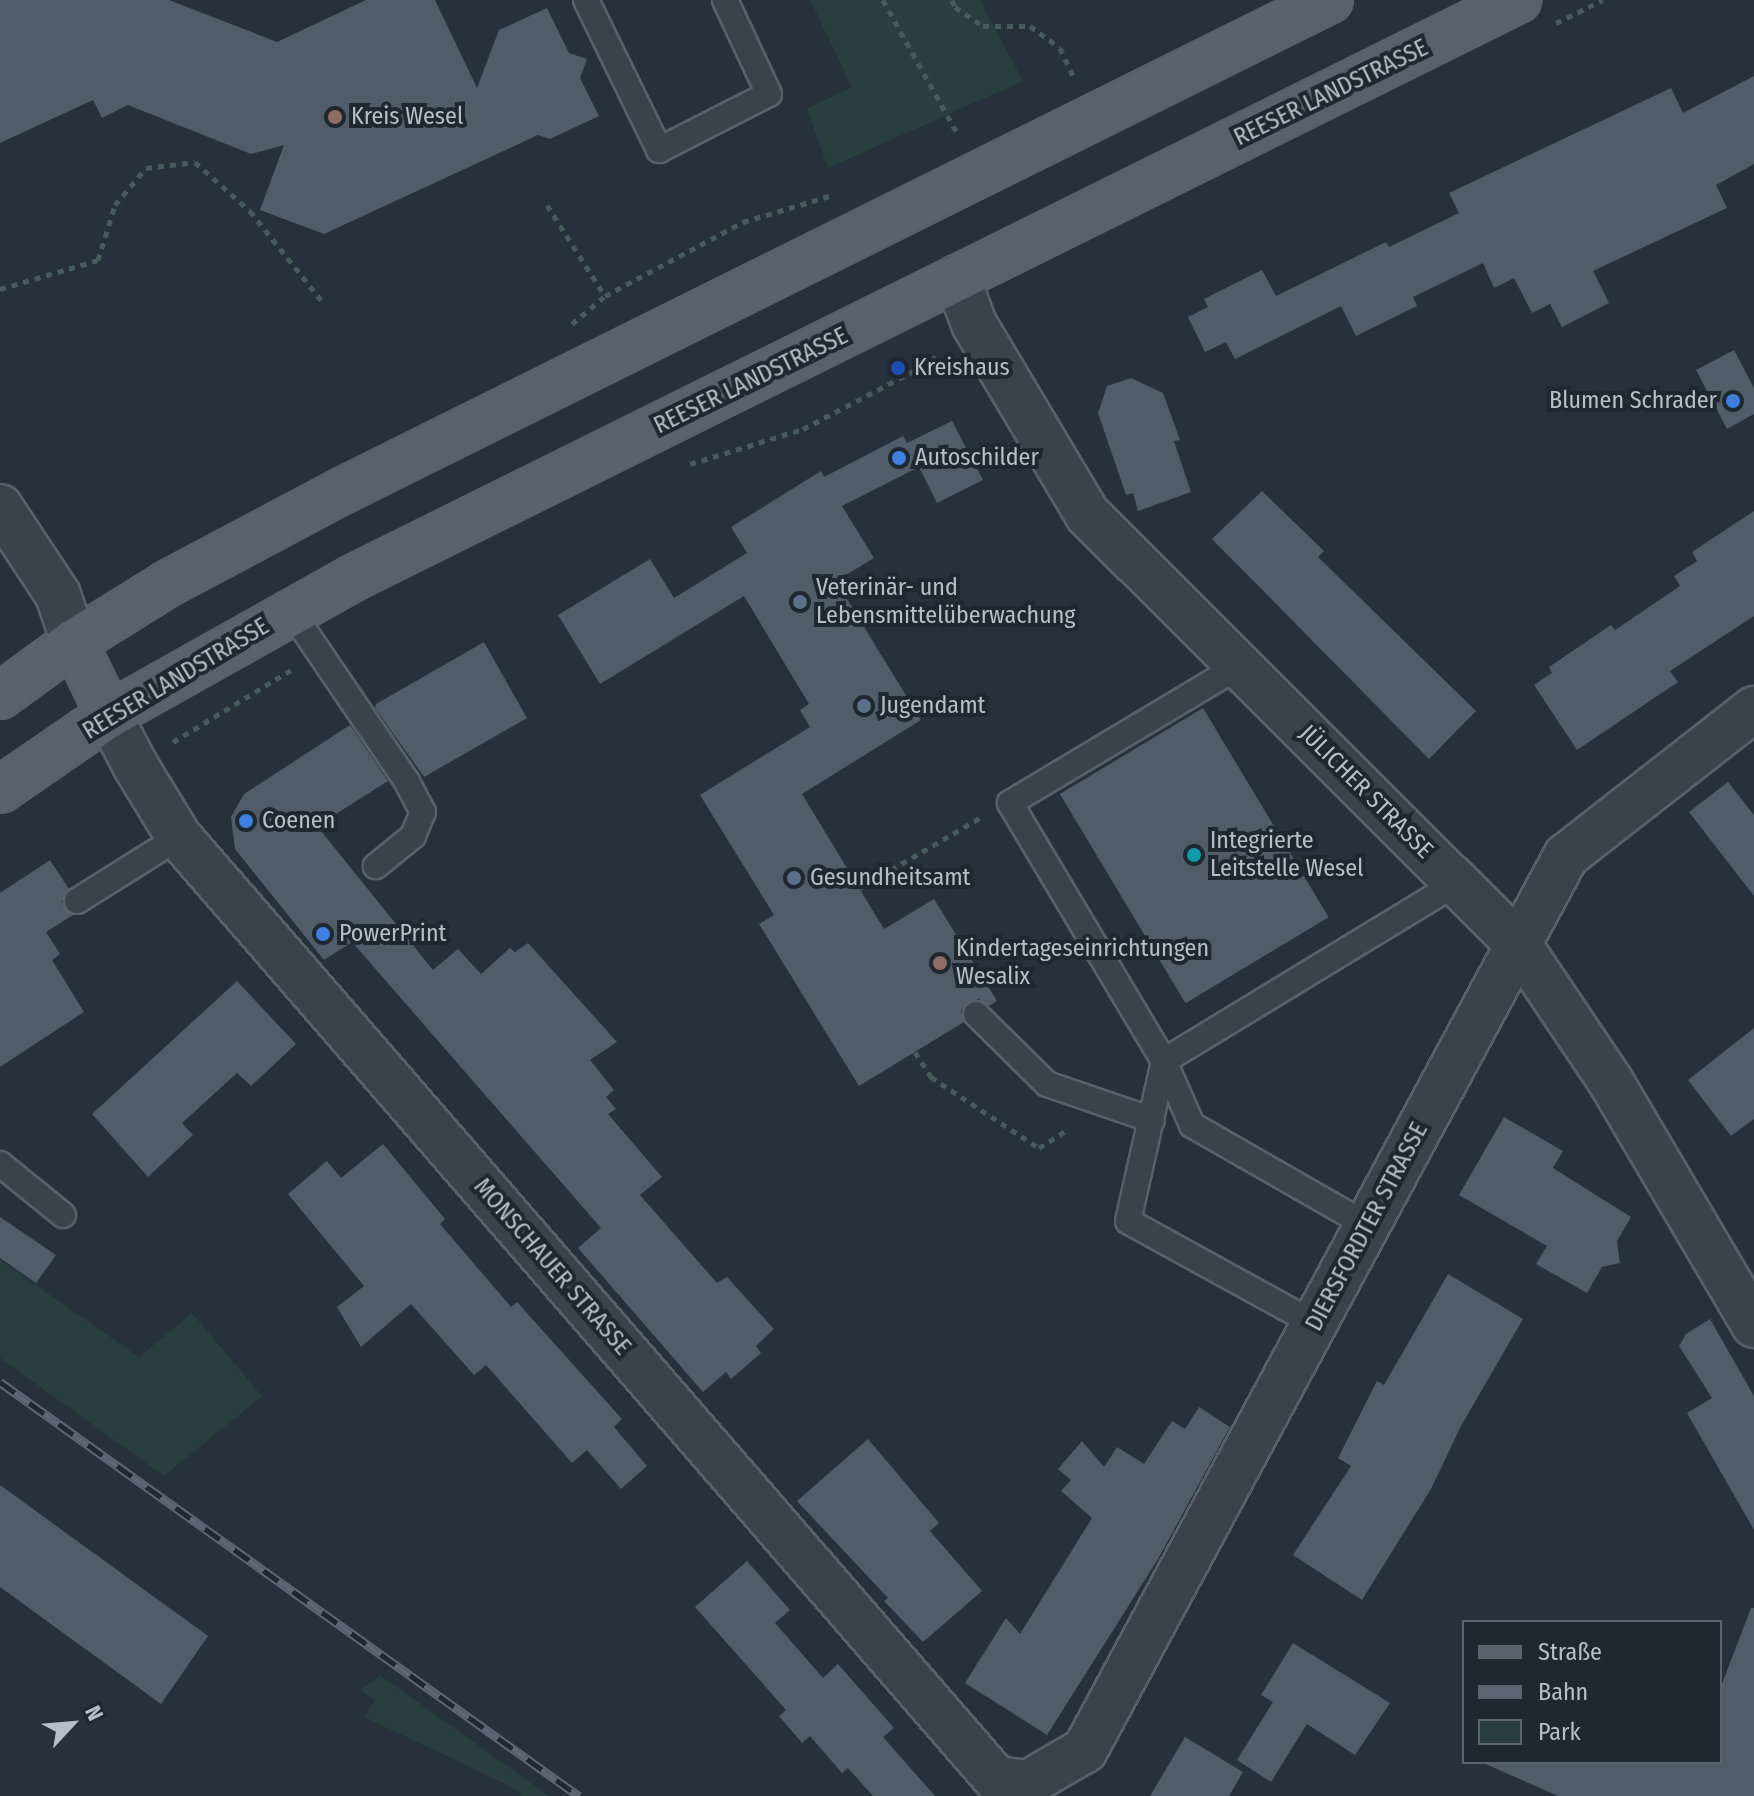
<!DOCTYPE html>
<meta charset="utf-8">
<style>
body{margin:0}
#map{position:relative;width:1754px;height:1796px;overflow:hidden;background:#26313c;font-family:"Fira Sans Condensed",sans-serif}
div>[style]{position:absolute}
.green>*{inset:0;background:#293e3e}
.building>*{inset:0;background:#505c67;transform-origin:0 0}
.path>*{height:5px;margin-top:-2.5px;transform-origin:0;background:repeating-linear-gradient(90deg,#485b5c 0 6px,transparent 0 12px)}
.roads{filter:drop-shadow(2px 0 #58616a) drop-shadow(-2px 0 #58616a) drop-shadow(0 2px #58616a) drop-shadow(0 -2px #58616a)}
.service>*{height:24px;margin:-12px;padding:0 12px;transform-origin:12px;border-radius:12px;background:#3a434c}
.minor>*{height:44px;margin:-22px;padding:0 22px;transform-origin:22px;border-radius:22px;background:#3a434c}
.primary>*{height:44px;margin:-22px;padding:0 22px;transform-origin:22px;border-radius:22px;background:#58626c}
.rail>*{height:9px;margin-top:-4.5px;transform-origin:0;background:repeating-linear-gradient(90deg,#1f2831 0 18px,#5c6773 0 36px);box-sizing:border-box;border-block:2px solid #5c6773}
.dots>*{width:22px;height:22px;translate:-50% -50%;box-sizing:border-box;border:4px solid #1f2831;border-radius:50%}
span{translate:-50% -50%;white-space:nowrap;text-align:center;line-height:1.15;-webkit-text-stroke:8px #1f2831;paint-order:stroke}
.street-label{font-size:24px;color:#b6bec7}
.poi-label{font-size:24px;color:#b6bec7}
.left{translate:0 -50%;text-align:left}
.right{translate:-100% -50%;text-align:right}
.legend{position:absolute;left:1462px;top:1620px;width:260px;height:144px;box-sizing:border-box;background:#1f2831;border:2px solid #5b646d;margin:0;padding:10px 14px;list-style:none;font-size:24px;color:#b6bec7}
.legend li{display:flex;align-items:center;gap:16px;height:40px}
.legend b{width:40px;border:2px solid #5b646d}
.north{position:absolute;left:32px;top:1684px;width:80px;height:80px;-webkit-text-stroke:6px #1f2831;paint-order:stroke;rotate:64deg;font-size:22px;font-weight:700;line-height:32px;text-align:center;color:#b6bec7}
.north::after{content:'';display:block;margin:auto;width:28px;height:36px;background:#b6bec7;clip-path:polygon(50% 0,100% 100%,50% 72%,0 100%)}
</style>
<div id="map">
<div class="green">
<i style="clip-path:polygon(810px 0,980px 0,1023px 81px,828px 168px,807px 109px,852px 87px)"></i>
<i style="clip-path:polygon(0 1260px,139px 1357px,192px 1313px,262px 1396px,164px 1476px,0 1358px)"></i>
<i style="clip-path:polygon(380px 1675px,549px 1796px,523px 1796px,510px 1786px,364px 1717px,375px 1701px,361px 1690px)"></i>
</div>
<div class="building">
<i style="clip-path:polygon(0 0,169px 0,277px 42px,366px 0,435px 0,477px 88px,499px 30px,547px 8px,569px 53px,587px 59px,580px 78px,599px 116px,550px 139px,538px 135px,324px 234px,260px 210px,284px 145px,251px 154px,128px 105px,102px 118px,93px 100px,0 143px)"></i>
<i style="clip-path:polygon(1754px 76px,1754px 164px,1716px 185px,1727px 208px,1593px 271px,1609px 303px,1562px 327px,1550px 304px,1532px 313px,1514px 278px,1494px 288px,1483px 263px,1413px 297px,1417px 306px,1356px 336px,1341px 306px,1235px 359px,1226px 342px,1205px 352px,1188px 317px,1208px 307px,1204px 299px,1262px 270px,1276px 296px,1386px 242px,1389px 247px,1459px 213px,1449px 193px,1671px 88px,1683px 113px)"></i>
<i style="clip-path:polygon(1734px 350px,1754px 388px,1754px 414px,1727px 429px,1696px 370px)"></i>
<i style="clip-path:polygon(1131px 378px,1163px 393px,1180px 440px,1174px 441px,1191px 492px,1138px 511px,1133px 493px,1126px 495px,1098px 413px,1107px 386px)"></i>
<i style="clip-path:polygon(952px 421px,983px 480px,937px 503px,919px 467px,842px 506px,874px 558px,836px 581px,921px 720px,802px 794px,884px 929px,934px 899px,997px 1001px,989px 1006px,979px 999px,966px 1003px,961px 1011px,964px 1022px,859px 1086px,759px 924px,774px 915px,700px 795px,810px 727px,800px 710px,809px 704px,744px 596px,600px 684px,558px 615px,650px 559px,674px 598px,747px 553px,731px 527px,821px 471px,824px 477px,903px 436px,907px 443px)"></i>
<i style="clip-path:polygon(1262px 491px,1324px 551px,1318px 557px,1476px 711px,1429px 759px,1212px 539px)"></i>
<i style="clip-path:polygon(1754px 511px,1754px 616px,1670px 671px,1678px 682px,1577px 750px,1534px 685px,1552px 673px,1549px 667px,1611px 625px,1615px 630px,1680px 586px,1674px 576px,1697px 561px,1692px 552px)"></i>
<i style="clip-path:polygon(484px 642px,527px 718px,424px 777px,375px 708px,376px 704px)"></i>
<i style="left:1203px;top:708px;width:244px;height:167px;rotate:59deg"></i>
<i style="clip-path:polygon(350px 725px,388px 781px,317px 826px,433px 970px,458px 949px,481px 974px,510px 948px,515px 952px,528px 943px,617px 1042px,590px 1060px,614px 1090px,606px 1097px,616px 1109px,608px 1114px,662px 1177px,640px 1195px,717px 1283px,727px 1277px,774px 1329px,756px 1346px,761px 1353px,731px 1379px,726px 1372px,703px 1392px,578px 1248px,601px 1228px,352px 942px,324px 960px,235px 849px,231px 817px,244px 794px)"></i>
<i style="clip-path:polygon(1728px 782px,1754px 815px,1754px 896px,1689px 812px)"></i>
<i style="clip-path:polygon(50px 860px,69px 889px,62px 902px,73px 915px,46px 932px,60px 954px,52px 960px,84px 1012px,0 1067px,0 893px)"></i>
<i style="clip-path:polygon(237px 981px,296px 1044px,251px 1086px,237px 1073px,182px 1123px,193px 1135px,148px 1177px,92px 1114px)"></i>
<i style="clip-path:polygon(1754px 1028px,1754px 1119px,1731px 1136px,1688px 1080px)"></i>
<i style="clip-path:polygon(1504px 1117px,1563px 1151px,1553px 1168px,1631px 1217px,1617px 1241px,1620px 1263px,1602px 1267px,1587px 1293px,1536px 1264px,1547px 1246px,1459px 1195px)"></i>
<i style="clip-path:polygon(383px 1144px,445px 1219px,440px 1224px,511px 1307px,517px 1302px,622px 1419px,614px 1427px,647px 1466px,621px 1489px,587px 1450px,572px 1463px,486px 1365px,474px 1375px,411px 1304px,361px 1347px,337px 1307px,364px 1286px,288px 1194px,327px 1161px,341px 1178px)"></i>
<i style="clip-path:polygon(0 1217px,56px 1255px,36px 1283px,0 1258px)"></i>
<i style="clip-path:polygon(1448px 1274px,1523px 1319px,1461px 1426px,1431px 1489px,1362px 1600px,1293px 1555px,1351px 1466px,1338px 1458px,1377px 1381px,1384px 1385px)"></i>
<i style="clip-path:polygon(1710px 1319px,1754px 1396px,1754px 1530px,1687px 1413px,1712px 1398px,1679px 1346px,1686px 1334px)"></i>
<i style="clip-path:polygon(1199px 1407px,1230px 1427px,1158px 1559px,1047px 1735px,965px 1683px,1006px 1618px,1020px 1634px,1092px 1518px,1061px 1491px,1071px 1480px,1058px 1469px,1082px 1441px,1104px 1467px,1117px 1447px,1144px 1464px,1172px 1421px,1185px 1429px)"></i>
<i style="clip-path:polygon(868px 1439px,939px 1523px,930px 1531px,982px 1591px,923px 1642px,884px 1601px,888px 1598px,797px 1501px)"></i>
<i style="clip-path:polygon(0 1485px,208px 1636px,161px 1704px,0 1587px)"></i>
<i style="clip-path:polygon(747px 1561px,790px 1610px,775px 1623px,823px 1678px,838px 1664px,894px 1728px,883px 1737px,935px 1796px,873px 1796px,848px 1768px,842px 1773px,810px 1736px,802px 1743px,779px 1716px,786px 1710px,695px 1607px)"></i>
<i style="clip-path:polygon(1751px 1608px,1754px 1608px,1754px 1796px,1558px 1796px,1481px 1762px,1720px 1762px,1720px 1689px)"></i>
<i style="clip-path:polygon(1293px 1643px,1390px 1703px,1355px 1755px,1307px 1724px,1271px 1782px,1237px 1760px,1273px 1702px,1261px 1695px)"></i>
<i style="clip-path:polygon(1185px 1737px,1243px 1772px,1229px 1796px,1150px 1796px)"></i>
</div>
<div class="path">
<i style="left:883px;top:0;width:154px;rotate:60.9deg"></i>
<i style="left:952px;top:0;width:8px;rotate:67deg"></i>
<i style="left:955px;top:7px;width:34px;rotate:34deg"></i>
<i style="left:983px;top:26px;width:47px"></i>
<i style="left:1030px;top:26px;width:37px;rotate:36deg"></i>
<i style="left:1060px;top:48px;width:35px;rotate:65deg"></i>
<i style="left:1556px;top:23px;width:52px;rotate:-26.1deg"></i>
<i style="left:547px;top:205px;width:108px;rotate:57.5deg"></i>
<i style="left:0;top:289px;width:102px;rotate:-16.5deg"></i>
<i style="left:98px;top:260px;width:58px;rotate:-72.8deg"></i>
<i style="left:115px;top:205px;width:48px;rotate:-50deg"></i>
<i style="left:146px;top:168px;width:49px;rotate:-7deg"></i>
<i style="left:195px;top:162px;width:74px;rotate:41.7deg"></i>
<i style="left:250px;top:211px;width:120px;rotate:51.4deg"></i>
<i style="left:572px;top:324px;width:43px;rotate:-40.3deg"></i>
<i style="left:605px;top:296px;width:157px;rotate:-28.2deg"></i>
<i style="left:743px;top:222px;width:90px;rotate:-16.8deg"></i>
<i style="left:690px;top:464px;width:118px;rotate:-17.2deg"></i>
<i style="left:803px;top:429px;width:133px;rotate:-27.7deg"></i>
<i style="left:921px;top:367px;width:22px;rotate:-39deg"></i>
<i style="left:173px;top:742px;width:138px;rotate:-31.4deg"></i>
<i style="left:860px;top:888px;width:139px;rotate:-30.3deg"></i>
<i style="left:915px;top:1052px;width:30px;rotate:57deg"></i>
<i style="left:931px;top:1077px;width:129px;rotate:33.3deg"></i>
<i style="left:1039px;top:1148px;width:35px;rotate:-33deg"></i>
</div>
<div class="roads">
<div class="service">
<i style="left:586px;top:0;width:167px;rotate:64deg"></i>
<i style="left:659px;top:150px;width:123px;rotate:-27deg"></i>
<i style="left:769px;top:94px;width:104px;rotate:-115.1deg"></i>
<i style="left:291px;top:611px;width:207px;rotate:55.8deg"></i>
<i style="left:407px;top:782px;width:34px;rotate:62deg"></i>
<i style="left:423px;top:812px;width:26px;rotate:113deg"></i>
<i style="left:413px;top:836px;width:48px;rotate:141deg"></i>
<i style="left:1239px;top:666px;width:267px;rotate:149.1deg"></i>
<i style="left:1010px;top:803px;width:300px;rotate:59.2deg"></i>
<i style="left:1164px;top:1061px;width:70px;rotate:66.4deg"></i>
<i style="left:1192px;top:1125px;width:203px;rotate:29.8deg"></i>
<i style="left:77px;top:901px;width:120px;rotate:-32.1deg"></i>
<i style="left:976px;top:1014px;width:100px;rotate:44.6deg"></i>
<i style="left:1047px;top:1084px;width:111px;rotate:18.9deg"></i>
<i style="left:0;top:1164px;width:81px;rotate:39deg"></i>
<i style="left:1315px;top:1324px;width:213px;rotate:-151.2deg"></i>
<i style="left:1128px;top:1221px;width:164px;rotate:-77.3deg"></i>
<i style="left:1164px;top:1061px;width:343px;rotate:-31.3deg"></i>
</div>
<div class="minor">
<i style="left:957px;top:278px;width:49px;rotate:69.7deg"></i>
<i style="left:974px;top:324px;width:222px;rotate:59.2deg"></i>
<i style="left:1088px;top:515px;width:609px;rotate:44.93deg"></i>
<i style="left:1519px;top:945px;width:165px;rotate:56.1deg"></i>
<i style="left:1611px;top:1082px;width:282px;rotate:59.5deg"></i>
<i style="left:0;top:507px;width:105px;rotate:56.6deg"></i>
<i style="left:58px;top:595px;width:50px;rotate:71.2deg"></i>
<i style="left:109px;top:715px;width:56px;rotate:62.5deg"></i>
<i style="left:135px;top:765px;width:84px;rotate:58.6deg"></i>
<i style="left:179px;top:837px;width:1247px;rotate:49.06deg"></i>
<i style="left:996px;top:1779px;width:32px;rotate:7deg"></i>
<i style="left:1028px;top:1783px;width:66px;rotate:-30.1deg"></i>
<i style="left:1085px;top:1750px;width:1015px;rotate:-61.72deg"></i>
<i style="left:1566px;top:856px;width:239px;rotate:-38deg"></i>
</div>
<div class="primary">
<i style="left:74px;top:642px;width:81px;rotate:64.4deg"></i>
<i style="left:0;top:696px;width:92px;rotate:-36.1deg"></i>
<i style="left:74px;top:642px;width:110px;rotate:-31.9deg"></i>
<i style="left:167px;top:584px;width:200px;rotate:-28deg"></i>
<i style="left:344px;top:490px;width:1101px;rotate:-26.43deg"></i>
<i style="left:0;top:790px;width:132px;rotate:-34.5deg"></i>
<i style="left:109px;top:715px;width:280px;rotate:-29.3deg"></i>
<i style="left:353px;top:578px;width:1301px;rotate:-26.39deg"></i>
</div>
</div>
<div class="rail">
<i style="left:0;top:1382px;width:712px;rotate:35.57deg"></i>
</div>
<div class="dots">
<i style="left:335px;top:117px;background:#8d6e63"></i>
<i style="left:898px;top:368px;background:#1a4fb4"></i>
<i style="left:1733px;top:401px;background:#3f7fe0"></i>
<i style="left:899px;top:458px;background:#3f7fe0"></i>
<i style="left:800px;top:602px;background:#5c6f8a"></i>
<i style="left:864px;top:706px;background:#5c6f8a"></i>
<i style="left:246px;top:821px;background:#3f7fe0"></i>
<i style="left:1194px;top:855px;background:#0f9aa8"></i>
<i style="left:794px;top:878px;background:#5c6f8a"></i>
<i style="left:323px;top:934px;background:#3f7fe0"></i>
<i style="left:940px;top:963px;background:#8d6e63"></i>
</div>
<div class="street-label">
<span style="left:1331px;top:93px;rotate:-26deg">REESER LANDSTRASSE</span>
<span style="left:751px;top:381px;rotate:-26deg">REESER LANDSTRASSE</span>
<span style="left:176px;top:679px;rotate:-31deg">REESER LANDSTRASSE</span>
<span style="left:1366px;top:792px;rotate:45deg">JÜLICHER STRASSE</span>
<span style="left:1367px;top:1227px;rotate:-62deg">DIERSFORDTER STRASSE</span>
<span style="left:552px;top:1267px;rotate:49deg">MONSCHAUER STRASSE</span>
</div>
<div class="poi-label">
<span class="left" style="left:351px;top:117px">Kreis Wesel</span>
<span class="left" style="left:914px;top:368px">Kreishaus</span>
<span class="right" style="left:1717px;top:401px">Blumen Schrader</span>
<span class="left" style="left:915px;top:458px">Autoschilder</span>
<span class="left" style="left:816px;top:602px">Veterinär- und<br>Lebensmittelüberwachung</span>
<span class="left" style="left:880px;top:706px">Jugendamt</span>
<span class="left" style="left:262px;top:821px">Coenen</span>
<span class="left" style="left:1210px;top:855px">Integrierte<br>Leitstelle Wesel</span>
<span class="left" style="left:810px;top:878px">Gesundheitsamt</span>
<span class="left" style="left:339px;top:934px">PowerPrint</span>
<span class="left" style="left:956px;top:963px">Kindertageseinrichtungen<br>Wesalix</span>
</div>
<ul class="legend">
<li><b style="height:10px;background:#58626c"></b>Straße</li>
<li><b style="height:10px;background:#5c6773"></b>Bahn</li>
<li><b style="height:22px;background:#293e3e"></b>Park</li>
</ul>
<div class="north">N</div>
</div>
